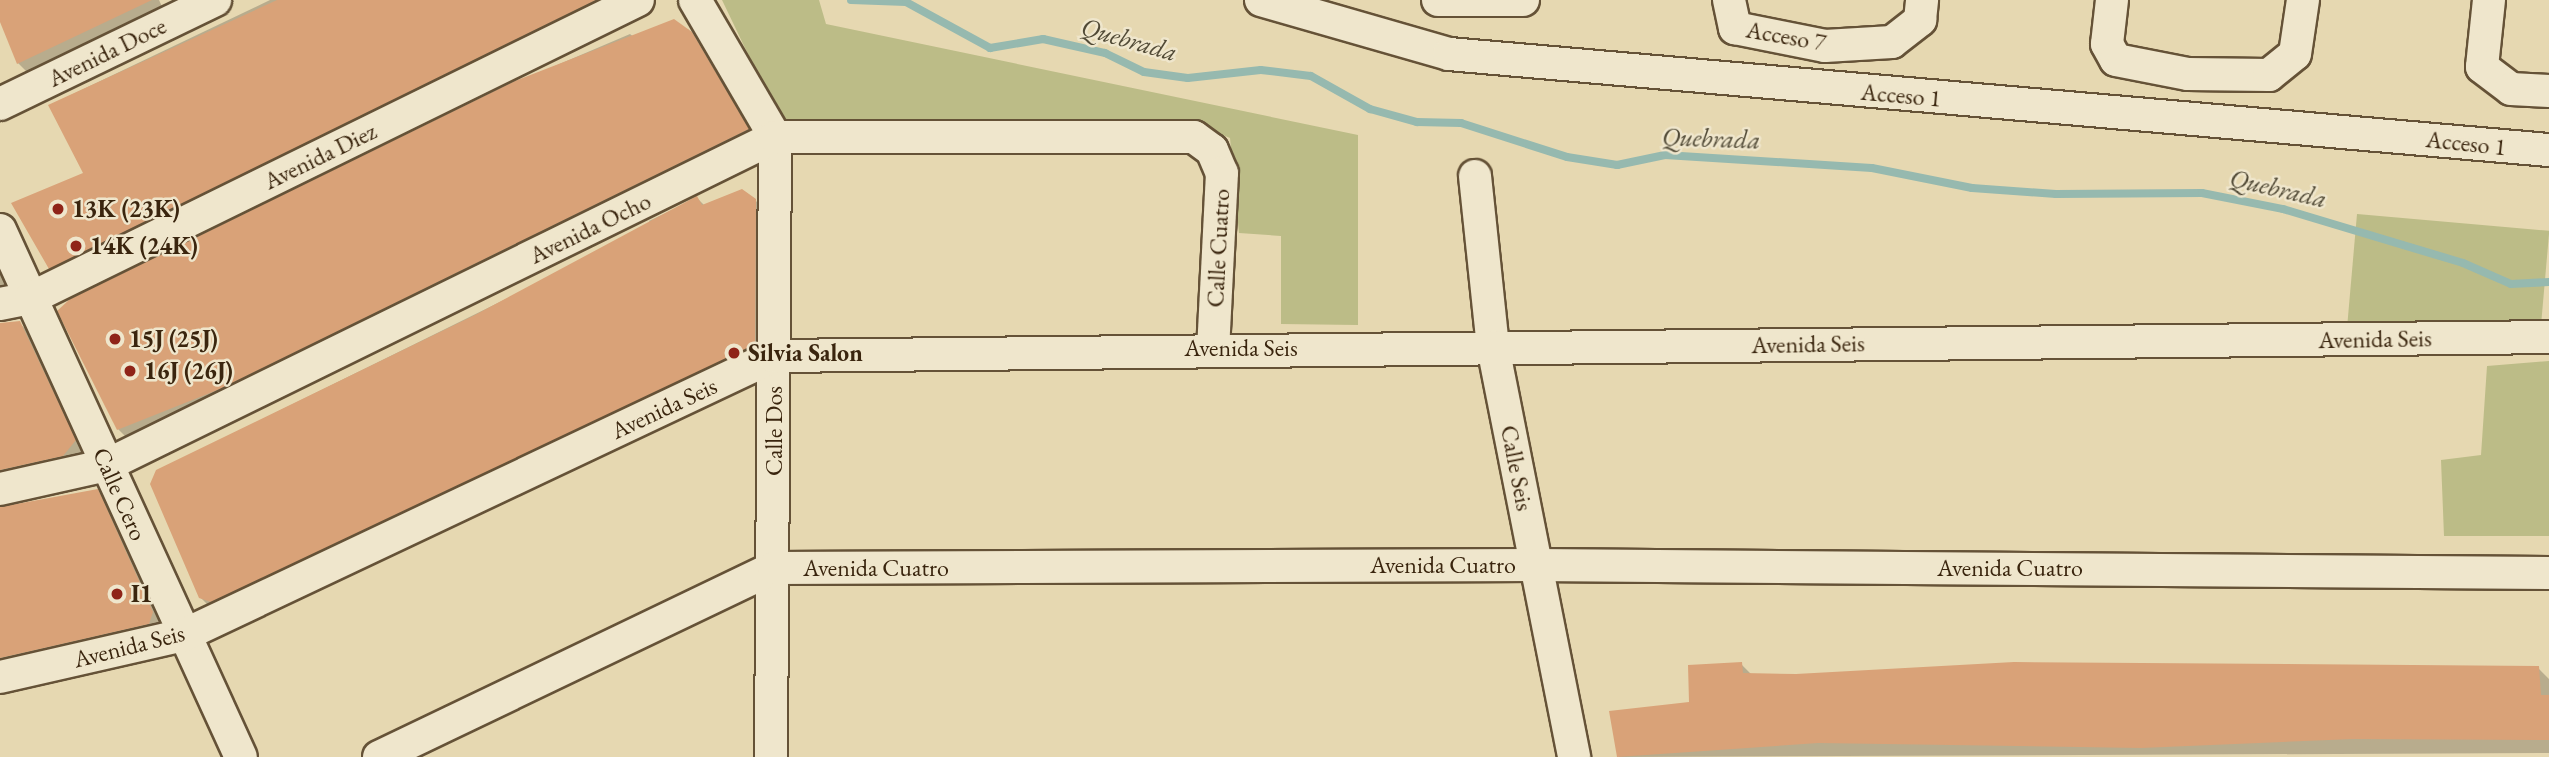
<!DOCTYPE html>
<style>
body{margin:0}
#map{position:relative;width:2549px;height:757px;overflow:hidden;background:#e6d8b1;font-family:"EB Garamond",serif}
div>[style]{position:absolute}
.green>*{inset:0;background:#bcbc87;transform-origin:0 0}
.shadow>*{inset:0;background:#0003}
.stream>*{height:8px;margin:-4px;padding:0 4px;transform-origin:4px;border-radius:4px;background:#96b9af}
.building>*{inset:0;background:#d9a278}
.roads{filter:drop-shadow(2px 0 #655237) drop-shadow(-2px 0 #655237) drop-shadow(0 2px #655237) drop-shadow(0 -2px #655237)}
.street>*{height:32px;margin:-16px;padding:0 16px;transform-origin:16px;border-radius:16px;background:#efe6cc}
.dots>*{width:19px;height:19px;translate:-50% -50%;box-sizing:border-box;border:4px solid #efe6cc;border-radius:50%}
span{translate:-50% -50%;white-space:nowrap;text-align:center;line-height:1.15;-webkit-text-stroke:5px #efe6cc;paint-order:stroke}
.street-label{font-size:24px;color:#3a250e}
.poi-label{font-size:24px;color:#3a250e;font-weight:700}
.left{translate:0 -50%;text-align:left}
.water-label{font-size:26px;color:#514a36;font-style:italic}
</style>
<div id="map">
<div class="green">
<i style="clip-path:polygon(722px 0,819px 0,826px 24px,1358px 135px,1358px 325px,1281px 324px,1281px 236px,1239px 233px,1230px 138px,1218px 133px,781px 123px)"></i>
<i style="left:2357px;top:214px;width:193px;height:108px;rotate:5deg"></i>
<i style="clip-path:polygon(2549px 361px,2549px 536px,2444px 536px,2441px 460px,2481px 455px,2487px 366px)"></i>
</div>
<div class="shadow">
<i style="clip-path:polygon(0 0,159px 0,165px 13px,31px 76px,18px 63px)"></i>
<i style="clip-path:polygon(270px 0,638px 0,63px 281px,50px 268px,86px 174px,50px 105px)"></i>
<i style="clip-path:polygon(688px 29px,761px 143px,131px 442px,118px 429px,515px 83px,630px 34px,636px 39px)"></i>
<i style="clip-path:polygon(697px 198px,705px 206px,755px 200px,769px 214px,768px 358px,214px 611px,200px 597px,157px 471px,652px 227px,649px 221px)"></i>
<i style="clip-path:polygon(0 266px,7px 282px,0 293px)"></i>
<i style="clip-path:polygon(19px 323px,33px 336px,88px 454px,0 485px,0 325px)"></i>
<i style="clip-path:polygon(98px 491px,111px 504px,165px 627px,0 675px,0 513px)"></i>
<i style="clip-path:polygon(2014px 663px,2538px 668px,2549px 679px,2549px 753px,1619px 757px,1611px 712px,1691px 704px,1741px 664px,1752px 675px,1796px 676px)"></i>
</div>
<div class="stream">
<i style="left:851px;top:0;width:55px;rotate:2.1deg"></i>
<i style="left:906px;top:2px;width:96px;rotate:28.7deg"></i>
<i style="left:990px;top:48px;width:54px;rotate:-9.6deg"></i>
<i style="left:1043px;top:39px;width:64px;rotate:12.7deg"></i>
<i style="left:1105px;top:53px;width:43px;rotate:26deg"></i>
<i style="left:1144px;top:72px;width:44px;rotate:7.8deg"></i>
<i style="left:1188px;top:78px;width:73px;rotate:-6.3deg"></i>
<i style="left:1261px;top:70px;width:50px;rotate:6.8deg"></i>
<i style="left:1311px;top:76px;width:68px;rotate:29.2deg"></i>
<i style="left:1370px;top:109px;width:49px;rotate:15.5deg"></i>
<i style="left:1417px;top:122px;width:44px;rotate:1.3deg"></i>
<i style="left:1461px;top:123px;width:111px;rotate:17.8deg"></i>
<i style="left:1567px;top:157px;width:51px;rotate:9.1deg"></i>
<i style="left:1617px;top:165px;width:49px;rotate:-11.8deg"></i>
<i style="left:1665px;top:155px;width:207px;rotate:3.6deg"></i>
<i style="left:1872px;top:168px;width:102px;rotate:11.3deg"></i>
<i style="left:1972px;top:188px;width:84px;rotate:4.1deg"></i>
<i style="left:2056px;top:194px;width:146px;rotate:-0.4deg"></i>
<i style="left:2202px;top:193px;width:83px;rotate:11.2deg"></i>
<i style="left:2283px;top:209px;width:188px;rotate:16.7deg"></i>
<i style="left:2463px;top:263px;width:52px;rotate:23.6deg"></i>
<i style="left:2511px;top:284px;width:38px;rotate:-3deg"></i>
</div>
<div class="building">
<i style="clip-path:polygon(0 0,152px 0,17px 64px,0 22px)"></i>
<i style="clip-path:polygon(277px 0,596px 0,49px 269px,11px 203px,83px 173px,48px 105px)"></i>
<i style="clip-path:polygon(674px 19px,692px 32px,749px 129px,220px 389px,117px 430px,57px 311px,70px 299px,515px 81px)"></i>
<i style="clip-path:polygon(742px 189px,756px 199px,755px 345px,211px 602px,199px 598px,150px 484px,156px 470px,475px 315px,697px 196px,702px 205px)"></i>
<i style="clip-path:polygon(20px 321px,76px 440px,63px 456px,0 470px,0 323px)"></i>
<i style="clip-path:polygon(98px 489px,153px 612px,149px 624px,0 658px,0 507px)"></i>
<i style="clip-path:polygon(1742px 662px,1743px 673px,1796px 674px,2014px 662px,2539px 666px,2541px 695px,2549px 695px,2549px 740px,2353px 739px,2141px 748px,1818px 743px,1617px 757px,1609px 711px,1689px 702px,1688px 665px)"></i>
</div>
<div class="roads">
<div class="street">
<i style="left:695px;top:0;width:159px;rotate:59.7deg"></i>
<i style="left:775px;top:137px;width:620px;rotate:90.37deg"></i>
<i style="left:1261px;top:0;width:196px;rotate:16deg"></i>
<i style="left:1449px;top:54px;width:1104px;rotate:4.99deg"></i>
<i style="left:1438px;top:0;width:85px"></i>
<i style="left:1729px;top:0;width:29px;rotate:78deg"></i>
<i style="left:1735px;top:28px;width:92px;rotate:11.3deg"></i>
<i style="left:1825px;top:46px;width:67px;rotate:-3.4deg"></i>
<i style="left:1892px;top:42px;width:36px;rotate:-38deg"></i>
<i style="left:1920px;top:20px;width:20px;rotate:-84deg"></i>
<i style="left:2112px;top:0;width:44px;rotate:96.5deg"></i>
<i style="left:2107px;top:44px;width:18px;rotate:61deg"></i>
<i style="left:2116px;top:60px;width:73px;rotate:11deg"></i>
<i style="left:2188px;top:74px;width:81px;rotate:0.7deg"></i>
<i style="left:2269px;top:75px;width:33px;rotate:-39deg"></i>
<i style="left:2295px;top:54px;width:55px;rotate:-81.6deg"></i>
<i style="left:2489px;top:0;width:67px;rotate:96deg"></i>
<i style="left:2482px;top:67px;width:36px;rotate:37deg"></i>
<i style="left:2511px;top:89px;width:38px;rotate:3deg"></i>
<i style="left:0;top:104px;width:239px;rotate:-25.8deg"></i>
<i style="left:1475px;top:176px;width:172px;rotate:84deg"></i>
<i style="left:1493px;top:347px;width:418px;rotate:78.8deg"></i>
<i style="left:0;top:230px;width:579px;rotate:65.43deg"></i>
<i style="left:0;top:304px;width:32px;rotate:-11deg"></i>
<i style="left:31px;top:298px;width:676px;rotate:-26.15deg"></i>
<i style="left:0;top:489px;width:110px;rotate:-12.6deg"></i>
<i style="left:107px;top:465px;width:744px;rotate:-26.15deg"></i>
<i style="left:775px;top:137px;width:419px"></i>
<i style="left:1194px;top:137px;width:22px;rotate:36deg"></i>
<i style="left:1212px;top:150px;width:25px;rotate:67deg"></i>
<i style="left:1222px;top:173px;width:175px;rotate:92.9deg"></i>
<i style="left:0;top:677px;width:189px;rotate:-12.9deg"></i>
<i style="left:184px;top:635px;width:653px;rotate:-25.31deg"></i>
<i style="left:774px;top:356px;width:1775px;rotate:-0.61deg"></i>
<i style="left:379px;top:757px;width:438px;rotate:-25.6deg"></i>
<i style="left:774px;top:568px;width:761px;rotate:-0.23deg"></i>
<i style="left:1535px;top:565px;width:1014px;rotate:0.45deg"></i>
</div>
</div>
<div class="dots">
<i style="left:58px;top:209px;background:#8f2418"></i>
<i style="left:76px;top:246px;background:#8f2418"></i>
<i style="left:115px;top:339px;background:#8f2418"></i>
<i style="left:734px;top:353px;background:#8f2418"></i>
<i style="left:130px;top:371px;background:#8f2418"></i>
<i style="left:117px;top:594px;background:#8f2418"></i>
</div>
<div class="street-label">
<span style="left:1786px;top:36px;rotate:10deg">Acceso 7</span>
<span style="left:107px;top:52px;rotate:-26deg">Avenida Doce</span>
<span style="left:1901px;top:95px;rotate:5deg">Acceso 1</span>
<span style="left:2466px;top:143px;rotate:6deg">Acceso 1</span>
<span style="left:320px;top:156px;rotate:-26deg">Avenida Diez</span>
<span style="left:590px;top:228px;rotate:-26deg">Avenida Ocho</span>
<span style="left:1218px;top:248px;rotate:-87deg">Calle Cuatro</span>
<span style="left:2375px;top:339px;rotate:-1deg">Avenida Seis</span>
<span style="left:1808px;top:344px;rotate:-1deg">Avenida Seis</span>
<span style="left:1241px;top:348px">Avenida Seis</span>
<span style="left:664px;top:408px;rotate:-25deg">Avenida Seis</span>
<span style="left:774px;top:431px;rotate:-90deg">Calle Dos</span>
<span style="left:1517px;top:468px;rotate:79deg">Calle Seis</span>
<span style="left:120px;top:494px;rotate:66deg">Calle Cero</span>
<span style="left:1443px;top:565px">Avenida Cuatro</span>
<span style="left:876px;top:568px">Avenida Cuatro</span>
<span style="left:2010px;top:568px">Avenida Cuatro</span>
<span style="left:129px;top:646px;rotate:-14deg">Avenida Seis</span>
</div>
<div class="poi-label">
<span class="left" style="left:72px;top:209px">13K (23K)</span>
<span class="left" style="left:90px;top:246px">14K (24K)</span>
<span class="left" style="left:129px;top:339px">15J (25J)</span>
<span class="left" style="left:748px;top:353px">Silvia Salon</span>
<span class="left" style="left:144px;top:371px">16J (26J)</span>
<span class="left" style="left:131px;top:594px">I1</span>
</div>
<div class="water-label">
<span style="left:1129px;top:40px;rotate:16deg">Quebrada</span>
<span style="left:1711px;top:139px;rotate:2deg">Quebrada</span>
<span style="left:2278px;top:189px;rotate:13deg">Quebrada</span>
</div>
</div>
